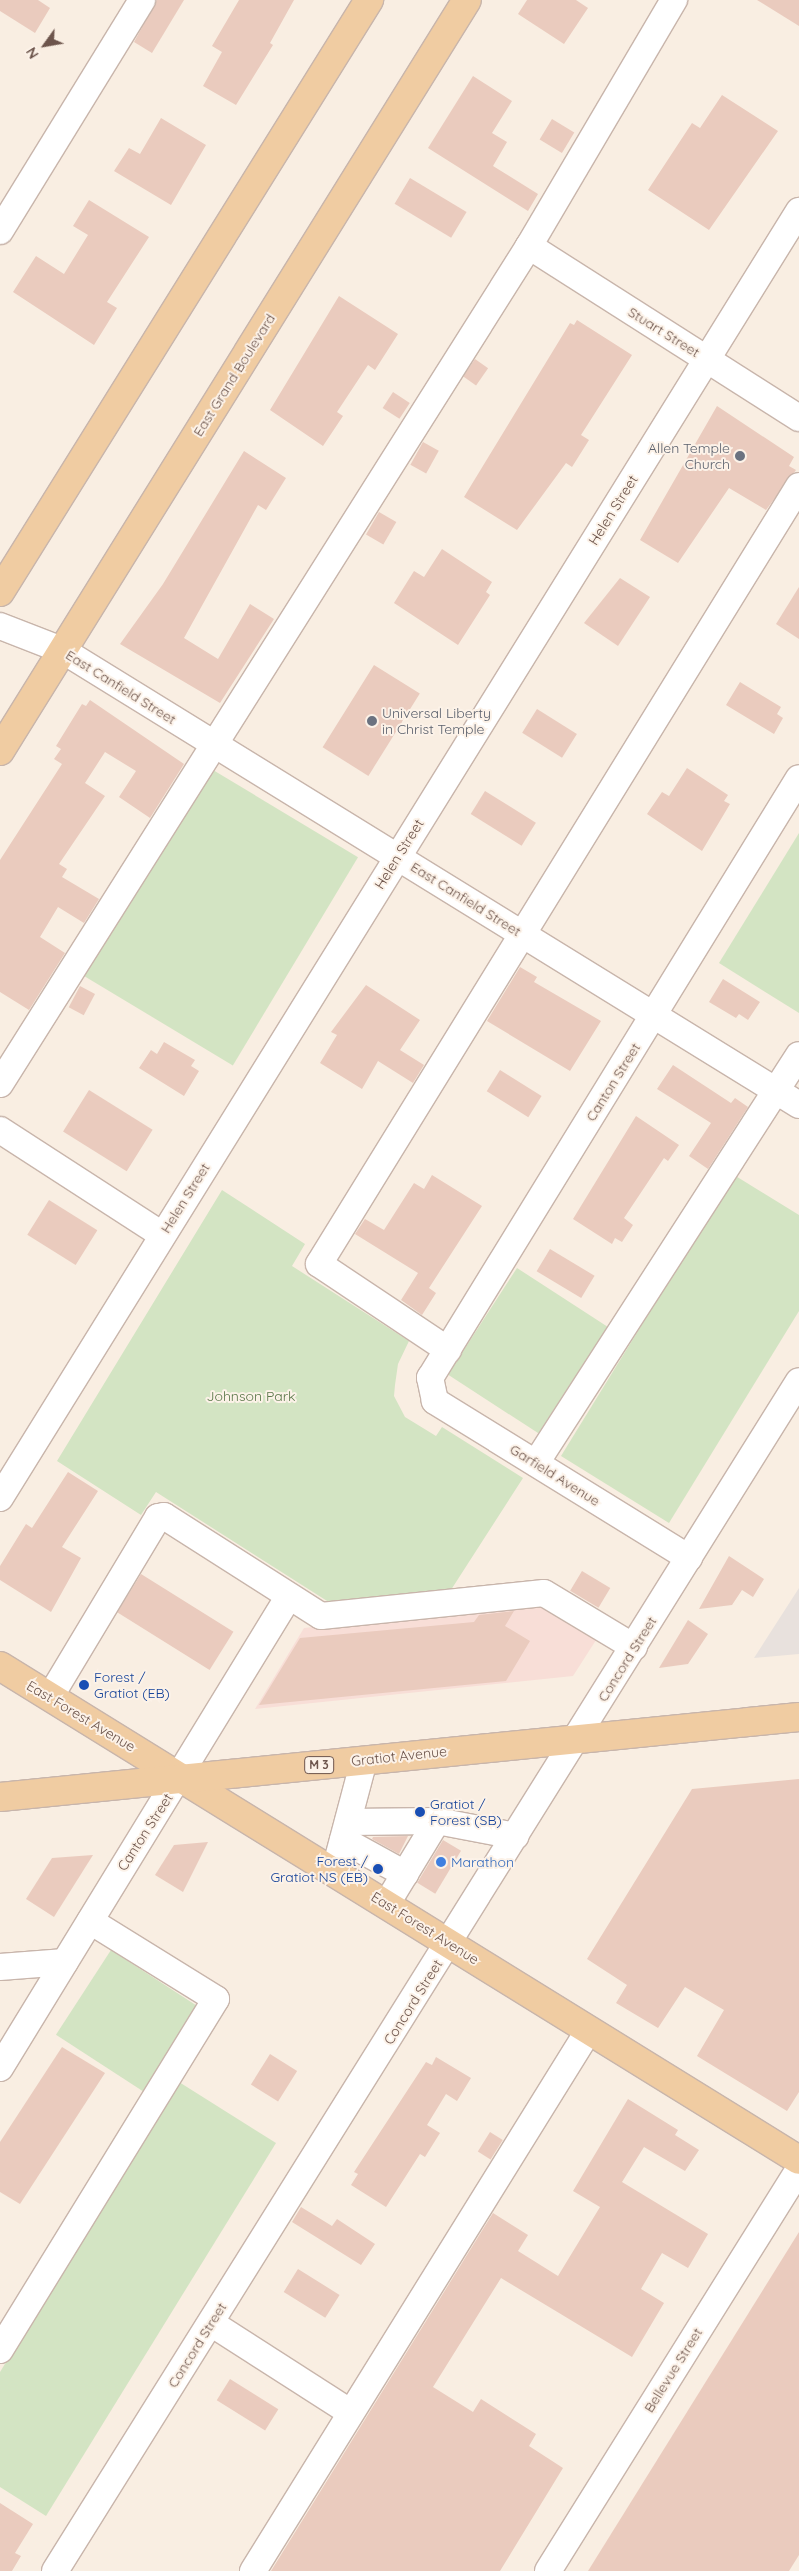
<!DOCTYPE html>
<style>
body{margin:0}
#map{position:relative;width:799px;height:2571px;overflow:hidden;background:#f9eee2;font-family:Quicksand,sans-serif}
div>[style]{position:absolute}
.commercial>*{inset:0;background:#f8ded7}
.industrial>*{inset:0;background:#e8e1dd}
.green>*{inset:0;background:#d3e4c3;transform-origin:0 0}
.building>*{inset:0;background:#eacbbe;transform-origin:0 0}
.roads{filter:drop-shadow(1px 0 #c8b5ab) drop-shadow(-1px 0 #c8b5ab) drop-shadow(0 1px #c8b5ab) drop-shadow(0 -1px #c8b5ab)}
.minor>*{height:26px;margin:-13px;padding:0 13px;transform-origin:13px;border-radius:13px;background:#fff}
.major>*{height:28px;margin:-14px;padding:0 14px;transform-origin:14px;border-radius:14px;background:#f0cca2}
.dots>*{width:14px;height:14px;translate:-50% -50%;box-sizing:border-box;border:2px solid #fcf2e8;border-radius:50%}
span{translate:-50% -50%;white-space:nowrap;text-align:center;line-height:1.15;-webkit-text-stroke:4px #fcf2e8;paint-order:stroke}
.shield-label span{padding:1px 4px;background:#fcf2e8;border:1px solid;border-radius:4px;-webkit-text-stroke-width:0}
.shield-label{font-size:12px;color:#6d554c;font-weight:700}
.street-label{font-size:14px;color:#6d554c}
.worship-label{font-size:14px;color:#5b616d}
.right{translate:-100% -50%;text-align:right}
.left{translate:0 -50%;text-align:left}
.park-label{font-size:14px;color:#5a7749}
.transit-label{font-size:14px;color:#164399}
.shop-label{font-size:14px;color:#366cbe}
.north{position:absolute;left:20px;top:20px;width:50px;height:50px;-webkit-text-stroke:4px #fcf2e8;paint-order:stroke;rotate:238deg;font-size:14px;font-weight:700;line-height:20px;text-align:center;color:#6d554c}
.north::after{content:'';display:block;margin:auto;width:18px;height:22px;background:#6d554c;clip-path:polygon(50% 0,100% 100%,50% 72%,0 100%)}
</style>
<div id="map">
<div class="commercial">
<i style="clip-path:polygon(540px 1601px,598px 1637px,573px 1676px,255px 1709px,304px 1628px)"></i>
</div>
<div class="industrial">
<i style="clip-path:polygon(799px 1588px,799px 1654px,754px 1658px)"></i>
</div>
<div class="green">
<i style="left:208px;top:767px;width:175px;height:243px;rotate:31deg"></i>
<i style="clip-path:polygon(799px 833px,799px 1013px,719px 963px)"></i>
<i style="clip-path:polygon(734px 1175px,799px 1215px,799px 1311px,669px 1523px,561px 1456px)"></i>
<i style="clip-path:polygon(222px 1190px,305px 1244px,292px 1266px,409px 1341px,398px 1364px,395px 1385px,394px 1396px,405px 1417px,436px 1436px,442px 1427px,523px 1478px,449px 1593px,335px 1606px,156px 1492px,141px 1515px,57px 1461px)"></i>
<i style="left:517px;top:1268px;width:108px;height:127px;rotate:33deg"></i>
<i style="left:111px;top:1950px;width:106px;height:101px;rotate:33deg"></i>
<i style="clip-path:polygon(179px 2082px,276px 2143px,46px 2516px,0 2487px,0 2372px)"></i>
</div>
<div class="building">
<i style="clip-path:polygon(0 0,38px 0,50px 8px,35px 33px,0 11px)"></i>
<i style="clip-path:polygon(157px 0,184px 0,152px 53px,134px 42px)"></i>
<i style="clip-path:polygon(239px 0,294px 0,270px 43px,273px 45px,236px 105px,203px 86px,222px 52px,212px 46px)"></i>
<i style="clip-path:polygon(527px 0,576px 0,588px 8px,564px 44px,518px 14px)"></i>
<i style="clip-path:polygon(757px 0,799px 0,799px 26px)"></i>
<i style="clip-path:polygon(473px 76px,512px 101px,492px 133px,507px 142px,493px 166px,538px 194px,528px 211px,428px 148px)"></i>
<i style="clip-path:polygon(722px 95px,778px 131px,709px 230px,648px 190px,692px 123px,700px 128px)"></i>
<i style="clip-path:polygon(161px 118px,206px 145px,171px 205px,114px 171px,129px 148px,140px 154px)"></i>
<i style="left:552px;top:119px;width:26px;height:24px;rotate:31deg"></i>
<i style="left:410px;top:178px;width:66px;height:30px;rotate:31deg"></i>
<i style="clip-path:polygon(89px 200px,149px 237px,107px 302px,117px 308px,94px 345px,13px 292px,36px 256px,64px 274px,88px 235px,73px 226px)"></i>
<i style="clip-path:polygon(339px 296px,398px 334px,375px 370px,368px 365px,337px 412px,343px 416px,323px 446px,270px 410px)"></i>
<i style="clip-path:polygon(577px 320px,632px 355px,581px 435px,589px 440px,572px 467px,566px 463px,517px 530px,464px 497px,570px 323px,574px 325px)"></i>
<i style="left:475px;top:359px;width:16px;height:21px;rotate:35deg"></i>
<i style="left:393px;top:392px;width:20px;height:19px;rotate:33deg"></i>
<i style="clip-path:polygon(717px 406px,794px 457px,789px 466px,796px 470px,766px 510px,729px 488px,678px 563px,640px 540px)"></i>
<i style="left:423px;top:442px;width:18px;height:26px;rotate:29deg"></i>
<i style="clip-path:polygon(244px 451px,286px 478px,266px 510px,258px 505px,184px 638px,218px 659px,250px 604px,274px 619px,220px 703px,120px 644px,163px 584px)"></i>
<i style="left:379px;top:512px;width:20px;height:26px;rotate:30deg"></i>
<i style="clip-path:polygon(442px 549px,492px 582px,486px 592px,490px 595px,458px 645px,394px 603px,414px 571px,424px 577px)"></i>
<i style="clip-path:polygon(620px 578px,650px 597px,618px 646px,584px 623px)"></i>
<i style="clip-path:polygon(799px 587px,799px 639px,776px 624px)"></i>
<i style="left:374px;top:665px;width:54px;height:97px;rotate:32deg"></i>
<i style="clip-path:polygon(740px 682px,781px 707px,777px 714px,783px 718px,774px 734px,726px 705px)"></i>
<i style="clip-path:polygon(90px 700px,184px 764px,150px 818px,119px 797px,136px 771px,105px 752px,85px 783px,105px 796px,59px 864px,67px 869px,62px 877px,99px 899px,84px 923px,58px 907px,40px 937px,65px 953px,29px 1010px,0 992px,0 860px,62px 764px,54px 759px,61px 749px,56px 746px,82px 704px,86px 706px)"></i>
<i style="left:537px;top:709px;width:47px;height:28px;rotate:32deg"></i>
<i style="clip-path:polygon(687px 768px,728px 795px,724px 801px,730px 804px,702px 851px,647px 814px,662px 792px,669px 796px)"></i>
<i style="left:485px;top:791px;width:60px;height:27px;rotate:32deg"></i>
<i style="clip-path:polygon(520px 967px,537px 977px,534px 982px,601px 1021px,570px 1071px,487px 1021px)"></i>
<i style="clip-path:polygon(723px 979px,760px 1002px,748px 1020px,739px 1014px,736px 1018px,709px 1002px)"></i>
<i style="clip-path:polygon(366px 985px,420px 1020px,400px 1050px,424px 1065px,413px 1083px,378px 1061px,362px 1089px,320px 1063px,337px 1035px,331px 1032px)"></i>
<i style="left:80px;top:986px;width:17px;height:24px;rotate:28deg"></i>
<i style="clip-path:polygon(164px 1042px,195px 1060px,191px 1066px,199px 1071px,184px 1096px,139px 1068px,151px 1050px,157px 1054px)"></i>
<i style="clip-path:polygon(673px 1065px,731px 1103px,735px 1098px,748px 1107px,708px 1169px,689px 1156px,711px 1123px,657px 1089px)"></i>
<i style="left:500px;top:1070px;width:49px;height:25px;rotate:32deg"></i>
<i style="left:89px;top:1090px;width:75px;height:49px;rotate:32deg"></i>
<i style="clip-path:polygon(636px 1116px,679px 1145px,668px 1161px,664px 1158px,624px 1218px,633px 1225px,622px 1242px,615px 1238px,612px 1244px,573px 1219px)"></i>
<i style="clip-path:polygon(432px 1175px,482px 1206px,429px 1288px,436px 1293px,422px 1315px,401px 1300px,418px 1273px,355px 1234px,365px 1219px,384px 1230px,414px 1183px,424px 1189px)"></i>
<i style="left:49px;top:1200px;width:57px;height:41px;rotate:32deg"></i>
<i style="left:550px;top:1249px;width:52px;height:26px;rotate:31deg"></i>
<i style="clip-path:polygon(68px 1472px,98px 1491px,62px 1547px,81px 1558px,51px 1612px,0 1580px,0 1566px,26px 1524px,32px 1528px)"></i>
<i style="clip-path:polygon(729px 1556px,764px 1579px,753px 1597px,742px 1590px,732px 1605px,699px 1609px)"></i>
<i style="left:582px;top:1571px;width:33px;height:23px;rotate:31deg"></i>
<i style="left:141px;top:1574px;width:109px;height:45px;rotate:32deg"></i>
<i style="clip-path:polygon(514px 1611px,505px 1626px,530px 1641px,506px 1681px,259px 1705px,300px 1638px,474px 1622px,479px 1615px)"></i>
<i style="clip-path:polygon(688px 1620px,708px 1634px,688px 1664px,659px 1668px)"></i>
<i style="clip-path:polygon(799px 1779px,799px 2092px,787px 2111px,697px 2056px,724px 2010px,685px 1987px,658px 2028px,616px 2003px,627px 1985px,587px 1959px,692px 1789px)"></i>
<i style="clip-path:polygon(408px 1836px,399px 1854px,372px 1839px,373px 1837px)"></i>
<i style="left:443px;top:1840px;width:21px;height:50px;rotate:31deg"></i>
<i style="clip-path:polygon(208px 1842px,183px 1892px,155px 1875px,174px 1845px)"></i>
<i style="clip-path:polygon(93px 1855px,54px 1917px,26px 1899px,52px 1858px)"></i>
<i style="clip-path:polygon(62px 2047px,105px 2073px,20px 2204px,0 2192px,0 2142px)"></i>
<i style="left:270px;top:2054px;width:32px;height:36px;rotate:32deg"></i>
<i style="clip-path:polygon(436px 2057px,471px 2078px,457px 2101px,446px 2094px,427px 2125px,440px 2133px,425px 2157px,420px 2154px,386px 2207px,351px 2185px,358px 2174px,354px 2172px,426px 2062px,432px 2065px)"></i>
<i style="clip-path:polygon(628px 2099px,678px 2130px,675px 2135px,699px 2150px,685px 2171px,644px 2147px,622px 2182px,708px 2234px,688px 2268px,662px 2253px,641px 2289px,664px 2303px,632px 2357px,501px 2278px,433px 2387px,473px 2412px,481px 2399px,536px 2434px,529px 2446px,563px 2468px,500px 2571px,271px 2571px,493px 2213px,528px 2235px,518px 2251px,558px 2276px,600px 2207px,573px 2191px)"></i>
<i style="left:490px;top:2132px;width:15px;height:23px;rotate:32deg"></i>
<i style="clip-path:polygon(301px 2207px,332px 2226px,337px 2219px,375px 2244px,361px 2265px,292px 2222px)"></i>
<i style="clip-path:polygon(799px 2232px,799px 2555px,789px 2571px,588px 2571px)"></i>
<i style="left:298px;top:2269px;width:49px;height:27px;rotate:32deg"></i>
<i style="left:230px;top:2379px;width:57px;height:25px;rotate:32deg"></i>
<i style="clip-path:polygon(0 2503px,33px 2524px,15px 2553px,21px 2556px,12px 2571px,0 2571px)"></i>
</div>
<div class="roads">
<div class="minor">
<i style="left:0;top:231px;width:271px;rotate:-58.4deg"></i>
<i style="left:529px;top:246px;width:320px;rotate:32.5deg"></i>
<i style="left:0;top:626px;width:66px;rotate:21.2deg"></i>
<i style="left:62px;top:650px;width:866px;rotate:31.69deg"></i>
<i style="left:0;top:1084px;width:991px;rotate:-57.74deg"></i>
<i style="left:529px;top:246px;width:286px;rotate:-59.5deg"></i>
<i style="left:0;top:1130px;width:193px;rotate:32.9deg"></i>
<i style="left:448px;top:1350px;width:155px;rotate:-146.3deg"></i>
<i style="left:319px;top:1264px;width:914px;rotate:-58.33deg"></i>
<i style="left:536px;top:1463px;width:485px;rotate:-57.2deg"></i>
<i style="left:0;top:1498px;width:1515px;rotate:-58.17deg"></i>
<i style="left:689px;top:1558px;width:299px;rotate:-148.3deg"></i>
<i style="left:435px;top:1401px;width:24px;rotate:-102deg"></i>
<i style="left:430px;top:1378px;width:704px;rotate:-58.41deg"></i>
<i style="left:50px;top:1697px;width:210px;rotate:-59deg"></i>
<i style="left:158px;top:1517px;width:6px;rotate:-9deg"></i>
<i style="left:164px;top:1516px;width:186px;rotate:32.5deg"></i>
<i style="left:321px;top:1616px;width:224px;rotate:-5.9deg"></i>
<i style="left:544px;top:1593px;width:105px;rotate:31deg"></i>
<i style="left:348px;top:1822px;width:89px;rotate:-0.6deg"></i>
<i style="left:343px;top:1840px;width:71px;rotate:28.7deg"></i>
<i style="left:334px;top:1873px;width:117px;rotate:-75.1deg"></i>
<i style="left:386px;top:1905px;width:98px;rotate:-58.7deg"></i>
<i style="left:437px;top:1821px;width:80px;rotate:10.8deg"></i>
<i style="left:0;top:1967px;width:65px;rotate:-4.4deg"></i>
<i style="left:0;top:2068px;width:553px;rotate:-58.52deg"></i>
<i style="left:211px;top:2323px;width:159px;rotate:32.7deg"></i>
<i style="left:0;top:2350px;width:412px;rotate:-58.4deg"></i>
<i style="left:216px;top:1999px;width:148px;rotate:-148.2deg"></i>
<i style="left:55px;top:2571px;width:1403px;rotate:-57.99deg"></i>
<i style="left:253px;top:2571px;width:637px;rotate:-58.16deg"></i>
<i style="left:548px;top:2571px;width:473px;rotate:-58deg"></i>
</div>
<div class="major">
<i style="left:0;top:592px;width:698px;rotate:-58.06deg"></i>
<i style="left:0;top:751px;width:884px;rotate:-58.13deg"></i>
<i style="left:0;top:1666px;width:939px;rotate:31.73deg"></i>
<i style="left:0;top:1797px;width:803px;rotate:-5.72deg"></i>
</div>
</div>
<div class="dots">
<i style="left:740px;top:456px;background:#6b7280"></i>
<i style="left:372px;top:721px;background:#6b7280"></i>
<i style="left:84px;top:1685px;background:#1a4fb4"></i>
<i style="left:420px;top:1812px;background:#1a4fb4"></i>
<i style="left:441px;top:1862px;background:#3f7fe0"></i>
<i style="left:378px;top:1869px;background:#1a4fb4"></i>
</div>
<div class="shield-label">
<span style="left:319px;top:1765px">M 3</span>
</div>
<div class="street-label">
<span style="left:664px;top:332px;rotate:32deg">Stuart Street</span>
<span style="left:234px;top:375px;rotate:-58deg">East Grand Boulevard</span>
<span style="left:613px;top:510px;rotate:-58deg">Helen Street</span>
<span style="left:121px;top:687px;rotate:32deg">East Canfield Street</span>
<span style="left:399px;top:854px;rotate:-58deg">Helen Street</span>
<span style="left:466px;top:899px;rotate:32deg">East Canfield Street</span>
<span style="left:613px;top:1082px;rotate:-58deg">Canton Street</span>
<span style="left:185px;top:1198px;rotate:-58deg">Helen Street</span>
<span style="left:555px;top:1475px;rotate:32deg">Garfield Avenue</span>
<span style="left:627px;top:1659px;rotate:-58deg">Concord Street</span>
<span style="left:81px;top:1716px;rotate:31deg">East Forest Avenue</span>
<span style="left:399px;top:1756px;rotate:-6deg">Gratiot Avenue</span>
<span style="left:145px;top:1832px;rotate:-57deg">Canton Street</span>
<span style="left:425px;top:1928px;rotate:32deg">East Forest Avenue</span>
<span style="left:413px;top:2002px;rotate:-58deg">Concord Street</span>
<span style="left:197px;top:2345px;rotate:-58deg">Concord Street</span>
<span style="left:673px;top:2370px;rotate:-58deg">Bellevue Street</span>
</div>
<div class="worship-label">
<span class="right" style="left:730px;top:456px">Allen Temple<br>Church</span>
<span class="left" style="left:382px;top:721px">Universal Liberty<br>in Christ Temple</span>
</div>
<div class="park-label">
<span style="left:251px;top:1396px">Johnson Park</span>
</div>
<div class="transit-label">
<span class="left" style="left:94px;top:1685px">Forest /<br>Gratiot (EB)</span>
<span class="left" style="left:430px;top:1812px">Gratiot /<br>Forest (SB)</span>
<span class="right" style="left:368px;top:1869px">Forest /<br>Gratiot NS (EB)</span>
</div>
<div class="shop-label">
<span class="left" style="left:451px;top:1862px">Marathon</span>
</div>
<div class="north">N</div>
</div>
